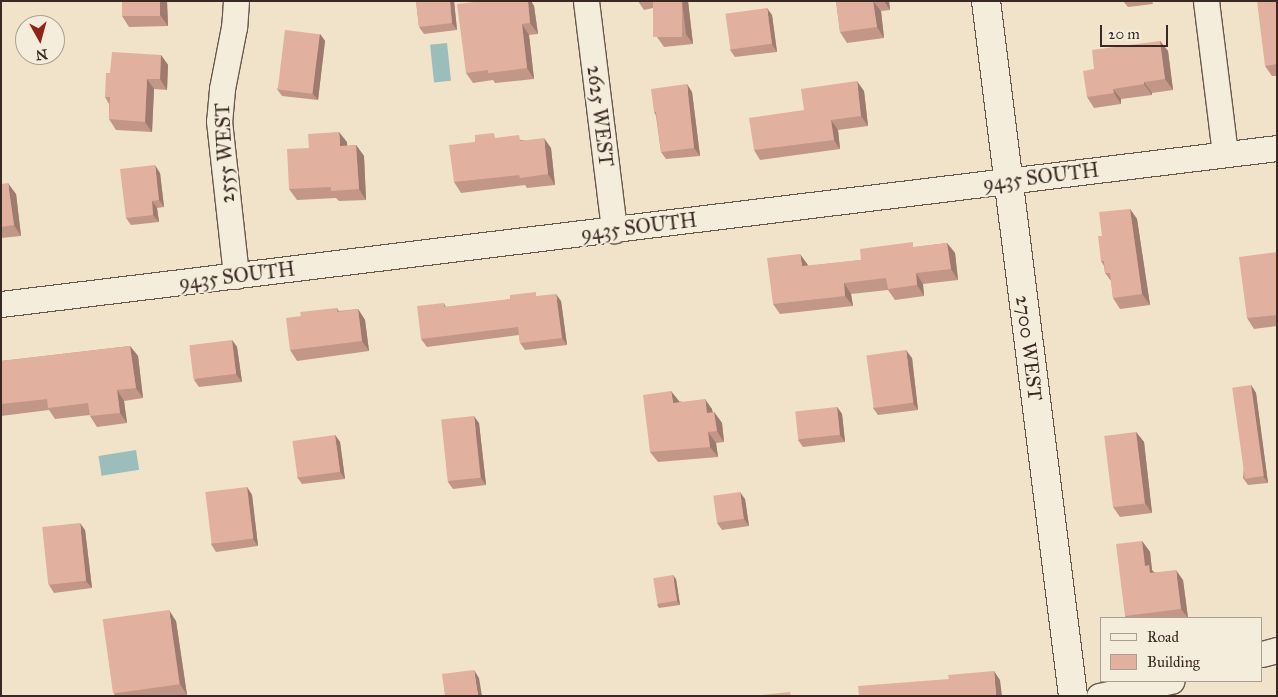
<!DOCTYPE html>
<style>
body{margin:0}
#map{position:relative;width:1278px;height:697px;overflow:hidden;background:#f0e3c9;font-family:"IM FELL Great Primer",serif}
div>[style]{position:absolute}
.water>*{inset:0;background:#9bbdbc;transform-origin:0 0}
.roads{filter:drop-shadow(1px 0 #68584c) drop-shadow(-1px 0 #68584c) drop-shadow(0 1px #68584c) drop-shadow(0 -1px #68584c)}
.minor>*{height:25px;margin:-12.5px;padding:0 12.5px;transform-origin:12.5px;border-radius:12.5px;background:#f5eddc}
.secondary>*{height:28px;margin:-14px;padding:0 14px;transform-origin:14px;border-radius:14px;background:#f5eddc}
.wall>*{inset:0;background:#c29788}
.shaded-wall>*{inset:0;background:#9e7b6f}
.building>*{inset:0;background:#e2b09e;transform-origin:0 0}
span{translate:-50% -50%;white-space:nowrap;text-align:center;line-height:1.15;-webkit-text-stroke:4px #f5eddc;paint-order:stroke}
.street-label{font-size:20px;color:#3a2923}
.frame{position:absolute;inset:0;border:2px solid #3a2923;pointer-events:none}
.legend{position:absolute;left:1100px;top:617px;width:162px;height:65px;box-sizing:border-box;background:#f5eddc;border:1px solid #aa9f92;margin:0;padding:6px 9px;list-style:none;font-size:15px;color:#3a2923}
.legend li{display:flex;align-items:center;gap:10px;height:25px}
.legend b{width:25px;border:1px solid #aa9f92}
.north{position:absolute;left:15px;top:15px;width:50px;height:50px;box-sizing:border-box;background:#f5eddc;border:1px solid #aa9f92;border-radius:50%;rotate:173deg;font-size:14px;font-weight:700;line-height:20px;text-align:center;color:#3a2923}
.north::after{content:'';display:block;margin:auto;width:18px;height:22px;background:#8f2418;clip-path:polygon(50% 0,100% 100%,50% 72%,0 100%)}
.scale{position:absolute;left:1100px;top:25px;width:68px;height:22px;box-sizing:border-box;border:2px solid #3a2923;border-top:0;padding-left:6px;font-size:15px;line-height:18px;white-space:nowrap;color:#3a2923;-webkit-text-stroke:4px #f5eddc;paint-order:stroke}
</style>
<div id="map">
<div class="water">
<i style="left:447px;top:43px;width:38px;height:17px;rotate:84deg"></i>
<i style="left:136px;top:450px;width:20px;height:38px;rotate:81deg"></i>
</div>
<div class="roads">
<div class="minor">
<i style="left:236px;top:1px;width:26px;rotate:94deg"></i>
<i style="left:234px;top:27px;width:63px;rotate:101deg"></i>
<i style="left:222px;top:89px;width:32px;rotate:95deg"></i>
<i style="left:219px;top:121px;width:156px;rotate:83.7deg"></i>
<i style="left:586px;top:1px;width:231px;rotate:83deg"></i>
<i style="left:1206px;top:1px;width:154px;rotate:82.9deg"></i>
<i style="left:1px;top:304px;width:1286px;rotate:-6.97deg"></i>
<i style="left:1262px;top:654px;width:16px;rotate:-15deg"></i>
<i style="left:1099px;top:696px;width:74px;rotate:-11.8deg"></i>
</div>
<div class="secondary">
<i style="left:986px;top:1px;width:700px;rotate:82.86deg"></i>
</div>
</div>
<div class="wall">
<i style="clip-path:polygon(122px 1px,167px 1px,168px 26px,129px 27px,122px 16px)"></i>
<i style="clip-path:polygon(416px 1px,454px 1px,457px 30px,424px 34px,419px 27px)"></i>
<i style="clip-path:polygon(483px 1px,531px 1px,534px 6px,538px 34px,529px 35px,534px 79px,495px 83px,493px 80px,473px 83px,466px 73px)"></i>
<i style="clip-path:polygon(638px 1px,688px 1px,693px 44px,664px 47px,657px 37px,653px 8px,644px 10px)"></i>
<i style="clip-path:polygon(836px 1px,889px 1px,890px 10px,881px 11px,884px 38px,847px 43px,840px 32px)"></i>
<i style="clip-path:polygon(1123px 1px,1152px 1px,1153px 4px,1128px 7px)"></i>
<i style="clip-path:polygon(1277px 1px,1277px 76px,1272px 76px,1265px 66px)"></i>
<i style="clip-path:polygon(772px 15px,777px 52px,735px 57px,730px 50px)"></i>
<i style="clip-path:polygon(320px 34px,325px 41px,318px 100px,282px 96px,277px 89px)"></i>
<i style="clip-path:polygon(1160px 41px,1168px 51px,1173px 90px,1152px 93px,1152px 95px,1121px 99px,1121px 104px,1094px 108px,1087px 97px,1094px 69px)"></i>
<i style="clip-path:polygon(161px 55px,168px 65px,167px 90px,154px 89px,152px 132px,116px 130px,109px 119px,109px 104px,105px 97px,110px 73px)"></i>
<i style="clip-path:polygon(864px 91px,868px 126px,838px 130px,840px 149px,760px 160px,754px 150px,804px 110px)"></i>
<i style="clip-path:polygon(692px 92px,700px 156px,666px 159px,661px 152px,656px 116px,654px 112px)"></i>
<i style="clip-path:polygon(497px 138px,523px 140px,551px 148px,555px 185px,527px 188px,525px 185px,461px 193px,454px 182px,475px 142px)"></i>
<i style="clip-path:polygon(347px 142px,347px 146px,356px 145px,364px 156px,366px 200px,339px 201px,336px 198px,297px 200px,289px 189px,309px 148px)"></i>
<i style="clip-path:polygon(160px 173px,164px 207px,157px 208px,159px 222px,131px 225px,126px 218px)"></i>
<i style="clip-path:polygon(1px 184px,16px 194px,21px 236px,1px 238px)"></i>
<i style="clip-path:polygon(1130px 209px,1137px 219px,1150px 305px,1120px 309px,1113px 298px,1111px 281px,1105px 273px,1104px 266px,1101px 261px,1102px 236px)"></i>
<i style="clip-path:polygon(947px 243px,955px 253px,958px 280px,923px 284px,924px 296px,895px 300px,888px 290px,851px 294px,853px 306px,780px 314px,773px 304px,808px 265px,808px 266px,861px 260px,916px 247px)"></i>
<i style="clip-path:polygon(1277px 252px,1277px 326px,1254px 329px,1247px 318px)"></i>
<i style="clip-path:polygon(539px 296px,561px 301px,567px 345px,525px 350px,520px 343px,519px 335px,427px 347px,421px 339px,444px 303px,446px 307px)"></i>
<i style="clip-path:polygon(337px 308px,339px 311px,358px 309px,365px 320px,369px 351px,297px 361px,290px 350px,301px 316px)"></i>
<i style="clip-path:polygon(232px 340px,237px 347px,242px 382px,199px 387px,194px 380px)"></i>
<i style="clip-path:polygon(130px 346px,138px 356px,143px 398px,124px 401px,127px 423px,97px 427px,90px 416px,90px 415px,55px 419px,49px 410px,1px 416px,1px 361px)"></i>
<i style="clip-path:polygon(912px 358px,918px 410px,878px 415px,873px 408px)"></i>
<i style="clip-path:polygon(1251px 385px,1256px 393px,1268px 483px,1248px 485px,1243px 478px)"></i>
<i style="clip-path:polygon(679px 401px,712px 409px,713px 413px,714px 412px,722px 423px,724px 442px,716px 443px,718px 457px,658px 462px,650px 452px)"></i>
<i style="clip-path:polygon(837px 407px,842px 414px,845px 442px,803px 447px,798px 440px)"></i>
<i style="clip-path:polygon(479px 423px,486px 485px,453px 489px,448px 482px)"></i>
<i style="clip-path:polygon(1136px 432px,1144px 442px,1152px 513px,1120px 517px,1113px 507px)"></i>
<i style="clip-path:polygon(335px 435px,340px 442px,345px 479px,302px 484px,297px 477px)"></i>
<i style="clip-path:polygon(247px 487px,252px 495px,258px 546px,216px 552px,211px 544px)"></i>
<i style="clip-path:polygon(745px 499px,749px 526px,722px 530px,717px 523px)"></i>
<i style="clip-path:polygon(85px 530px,92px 588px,54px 593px,49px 585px)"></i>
<i style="clip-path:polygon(1142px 541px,1150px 552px,1152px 570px,1154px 572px,1183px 580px,1188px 618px,1126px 618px,1125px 616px)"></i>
<i style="clip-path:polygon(676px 579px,680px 605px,659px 608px,657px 605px)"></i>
<i style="clip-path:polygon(176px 621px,187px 695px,181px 696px,115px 696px,114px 694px)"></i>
</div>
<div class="shaded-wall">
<i style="clip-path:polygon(160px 1px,167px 1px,168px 26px,160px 15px)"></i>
<i style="clip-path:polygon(450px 1px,454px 1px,457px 30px,452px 23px)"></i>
<i style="clip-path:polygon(528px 1px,531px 1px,534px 6px,538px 34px,530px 23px)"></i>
<i style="clip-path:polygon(682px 1px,688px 1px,693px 44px,686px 34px)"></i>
<i style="clip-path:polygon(873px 1px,881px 11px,884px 38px,877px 27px)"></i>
<i style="clip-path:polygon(884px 1px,889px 1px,890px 10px)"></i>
<i style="clip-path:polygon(767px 8px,772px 15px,777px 52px,772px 44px)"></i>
<i style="clip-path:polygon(522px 24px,529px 35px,534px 79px,527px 68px)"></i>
<i style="clip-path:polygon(320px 34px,325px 41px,318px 100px,312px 93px)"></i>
<i style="clip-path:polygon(1160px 41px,1168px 51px,1173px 90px,1165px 79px)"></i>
<i style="clip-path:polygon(161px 55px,168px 65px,167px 90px,160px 79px)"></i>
<i style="clip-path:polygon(147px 79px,154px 89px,152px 132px,145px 122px)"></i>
<i style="clip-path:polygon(857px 81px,864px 91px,868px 126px,861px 116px)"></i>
<i style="clip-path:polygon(1144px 82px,1152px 93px,1152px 95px,1144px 84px)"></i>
<i style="clip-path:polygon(687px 84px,692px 92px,700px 156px,694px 148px)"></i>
<i style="clip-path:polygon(1113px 89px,1121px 99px,1121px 104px,1114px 93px)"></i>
<i style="clip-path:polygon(831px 120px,838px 130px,840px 149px,834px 140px)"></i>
<i style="clip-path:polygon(339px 132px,347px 142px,348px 157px,340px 146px)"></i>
<i style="clip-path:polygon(544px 138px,551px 148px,555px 185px,548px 174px)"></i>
<i style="clip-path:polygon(356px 145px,364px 156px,366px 200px,359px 189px)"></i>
<i style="clip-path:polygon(155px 165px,160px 173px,164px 207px,159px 200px)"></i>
<i style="clip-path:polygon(8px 183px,16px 194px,21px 236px,14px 225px)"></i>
<i style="clip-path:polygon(152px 201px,157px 208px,159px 222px,153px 215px)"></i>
<i style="clip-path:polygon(1130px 209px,1137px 219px,1150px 305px,1142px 294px)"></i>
<i style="clip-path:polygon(947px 243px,955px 253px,958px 280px,951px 269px)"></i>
<i style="clip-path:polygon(800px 254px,808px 265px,809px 277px,802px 266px)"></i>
<i style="clip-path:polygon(916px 273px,923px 284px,924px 296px,917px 285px)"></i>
<i style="clip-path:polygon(844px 283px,851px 294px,853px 306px,845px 296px)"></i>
<i style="clip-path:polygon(556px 294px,561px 301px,567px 345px,562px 338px)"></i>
<i style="clip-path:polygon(358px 309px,365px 320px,369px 351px,362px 341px)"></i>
<i style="clip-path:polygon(232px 340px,237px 347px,242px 382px,236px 374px)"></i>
<i style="clip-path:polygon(130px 346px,138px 356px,143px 398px,136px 388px)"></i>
<i style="clip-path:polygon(906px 350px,912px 358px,918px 410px,913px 403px)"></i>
<i style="clip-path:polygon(1251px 385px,1256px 393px,1268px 483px,1263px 476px)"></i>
<i style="clip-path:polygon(117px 390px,124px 401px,127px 423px,120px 413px)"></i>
<i style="clip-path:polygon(671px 391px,679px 401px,680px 413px,673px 403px)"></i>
<i style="clip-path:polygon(705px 399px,712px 409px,714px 424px,707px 413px)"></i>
<i style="clip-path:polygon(837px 407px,842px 414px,845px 442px,840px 435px)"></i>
<i style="clip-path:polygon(714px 412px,722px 423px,724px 442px,717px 431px)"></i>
<i style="clip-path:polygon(474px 416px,479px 423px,486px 485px,481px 478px)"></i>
<i style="clip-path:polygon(708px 432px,716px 443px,718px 457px,710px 447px)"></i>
<i style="clip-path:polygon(1136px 432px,1144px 442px,1152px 513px,1145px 503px)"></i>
<i style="clip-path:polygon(335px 435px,340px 442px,345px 479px,340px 472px)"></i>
<i style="clip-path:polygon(247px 487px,252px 495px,258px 546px,253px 539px)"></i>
<i style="clip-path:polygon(740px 492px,745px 499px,749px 526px,744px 519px)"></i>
<i style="clip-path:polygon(80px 523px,85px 530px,92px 588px,86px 581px)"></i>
<i style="clip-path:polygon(1142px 541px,1150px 552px,1152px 570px,1156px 576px,1157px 583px,1145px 566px)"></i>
<i style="clip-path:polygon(1176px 570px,1183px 580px,1188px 618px,1181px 609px)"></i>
<i style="clip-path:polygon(673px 575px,676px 579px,680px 605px,677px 601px)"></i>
<i style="clip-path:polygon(169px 610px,176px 621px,187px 695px,180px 684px)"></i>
<i style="clip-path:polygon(474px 670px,479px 678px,482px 696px,478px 696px)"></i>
<i style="clip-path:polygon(994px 671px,1000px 680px,1002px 696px,996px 696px)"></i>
</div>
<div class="building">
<i style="left:122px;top:1px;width:38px;height:15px"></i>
<i style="clip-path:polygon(416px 1px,450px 1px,452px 23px,419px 27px)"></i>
<i style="clip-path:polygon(483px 1px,528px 1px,530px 23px,522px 24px,527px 68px,488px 73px,488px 70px,466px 73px,457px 4px)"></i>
<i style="left:653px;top:1px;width:29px;height:36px"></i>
<i style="clip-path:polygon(836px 1px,873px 1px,877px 27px,840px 32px)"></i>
<i style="clip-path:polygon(1257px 1px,1277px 1px,1277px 64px,1265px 66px)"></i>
<i style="left:767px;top:8px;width:36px;height:42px;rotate:82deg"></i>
<i style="left:285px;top:30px;width:35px;height:60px;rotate:7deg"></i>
<i style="clip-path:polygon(1160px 41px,1165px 79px,1144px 82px,1144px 84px,1113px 89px,1114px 93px,1087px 97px,1083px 71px,1094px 69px,1092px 50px)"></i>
<i style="clip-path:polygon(112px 52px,161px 55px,160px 79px,147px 79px,145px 122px,109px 119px,110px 97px,105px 97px,106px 73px,110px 73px)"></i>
<i style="clip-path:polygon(857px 81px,861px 116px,831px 120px,834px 140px,754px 150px,749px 118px,804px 110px,801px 89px)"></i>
<i style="clip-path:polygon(687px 84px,694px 148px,661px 152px,656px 112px,654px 112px,651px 89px)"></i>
<i style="clip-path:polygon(339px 132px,340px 146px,356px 145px,359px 189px,331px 191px,331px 187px,289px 189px,287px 149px,309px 148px,308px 134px)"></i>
<i style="clip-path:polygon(494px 133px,495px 138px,519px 135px,520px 141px,544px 138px,548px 174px,520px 178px,519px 175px,454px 182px,449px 145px,475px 142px,475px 135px)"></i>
<i style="clip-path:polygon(155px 165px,159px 200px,152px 201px,153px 215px,126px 218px,120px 169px)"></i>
<i style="clip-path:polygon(8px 183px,14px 225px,1px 227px,1px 184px)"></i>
<i style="clip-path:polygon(1130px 209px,1142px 294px,1113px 298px,1110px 273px,1105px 273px,1104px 261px,1101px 261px,1098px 236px,1102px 236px,1099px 212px)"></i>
<i style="clip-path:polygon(913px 242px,913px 247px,947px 243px,951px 269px,916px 273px,917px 285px,888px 289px,886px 278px,844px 283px,845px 296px,773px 304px,767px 258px,800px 254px,802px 266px,861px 260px,860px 249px)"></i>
<i style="clip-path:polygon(1277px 252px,1277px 315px,1247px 318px,1239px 257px)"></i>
<i style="clip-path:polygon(536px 292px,536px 296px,556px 294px,562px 338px,520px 343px,518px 327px,421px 339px,417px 306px,444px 303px,444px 307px,510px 299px,510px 295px)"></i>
<i style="clip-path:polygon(337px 308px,337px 312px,358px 309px,362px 341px,290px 350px,286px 318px,301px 316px,300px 312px)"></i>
<i style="left:232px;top:340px;width:34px;height:43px;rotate:83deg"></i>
<i style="clip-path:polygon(130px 346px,136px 388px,117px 390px,120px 413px,90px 416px,88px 403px,48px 408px,47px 399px,1px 404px,1px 361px)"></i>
<i style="left:906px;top:350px;width:53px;height:40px;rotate:82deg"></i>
<i style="left:1251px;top:385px;width:92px;height:19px;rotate:82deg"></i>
<i style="clip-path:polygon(671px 391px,673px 403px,705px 399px,707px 413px,714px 412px,717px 431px,708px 432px,710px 447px,650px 452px,643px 395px)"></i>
<i style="left:837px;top:407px;width:28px;height:42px;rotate:84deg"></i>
<i style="left:474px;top:416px;width:62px;height:33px;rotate:84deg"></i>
<i style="left:1136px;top:432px;width:72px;height:32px;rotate:83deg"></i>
<i style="left:335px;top:435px;width:37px;height:43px;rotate:82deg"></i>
<i style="left:247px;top:487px;width:52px;height:42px;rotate:83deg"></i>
<i style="left:740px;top:492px;width:27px;height:27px;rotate:82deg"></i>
<i style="left:80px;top:523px;width:58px;height:38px;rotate:84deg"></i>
<i style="clip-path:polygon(1142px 541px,1145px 566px,1149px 565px,1150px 573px,1176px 570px,1181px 609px,1125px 616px,1116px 544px)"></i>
<i style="left:673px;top:575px;width:26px;height:20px;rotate:81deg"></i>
<i style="left:169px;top:610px;width:75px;height:67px;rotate:82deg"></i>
<i style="clip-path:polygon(474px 670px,478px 696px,445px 696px,442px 674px)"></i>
<i style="clip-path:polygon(994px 671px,996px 696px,859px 696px,858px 686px,949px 679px,948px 675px)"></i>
<i style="clip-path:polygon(790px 692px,791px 696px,753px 696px)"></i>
</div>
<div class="street-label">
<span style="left:600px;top:116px;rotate:83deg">2625 WEST</span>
<span style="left:225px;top:153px;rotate:-93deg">2555 WEST</span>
<span style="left:1041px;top:177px;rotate:-7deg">9435 SOUTH</span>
<span style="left:639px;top:227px;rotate:-7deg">9435 SOUTH</span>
<span style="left:237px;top:276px;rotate:-7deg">9435 SOUTH</span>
<span style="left:1029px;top:348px;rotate:83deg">2700 WEST</span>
</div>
<div class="frame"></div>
<ul class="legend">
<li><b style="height:6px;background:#f5eddc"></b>Road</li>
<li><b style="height:14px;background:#e2b09e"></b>Building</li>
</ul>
<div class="north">N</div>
<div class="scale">20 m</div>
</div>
